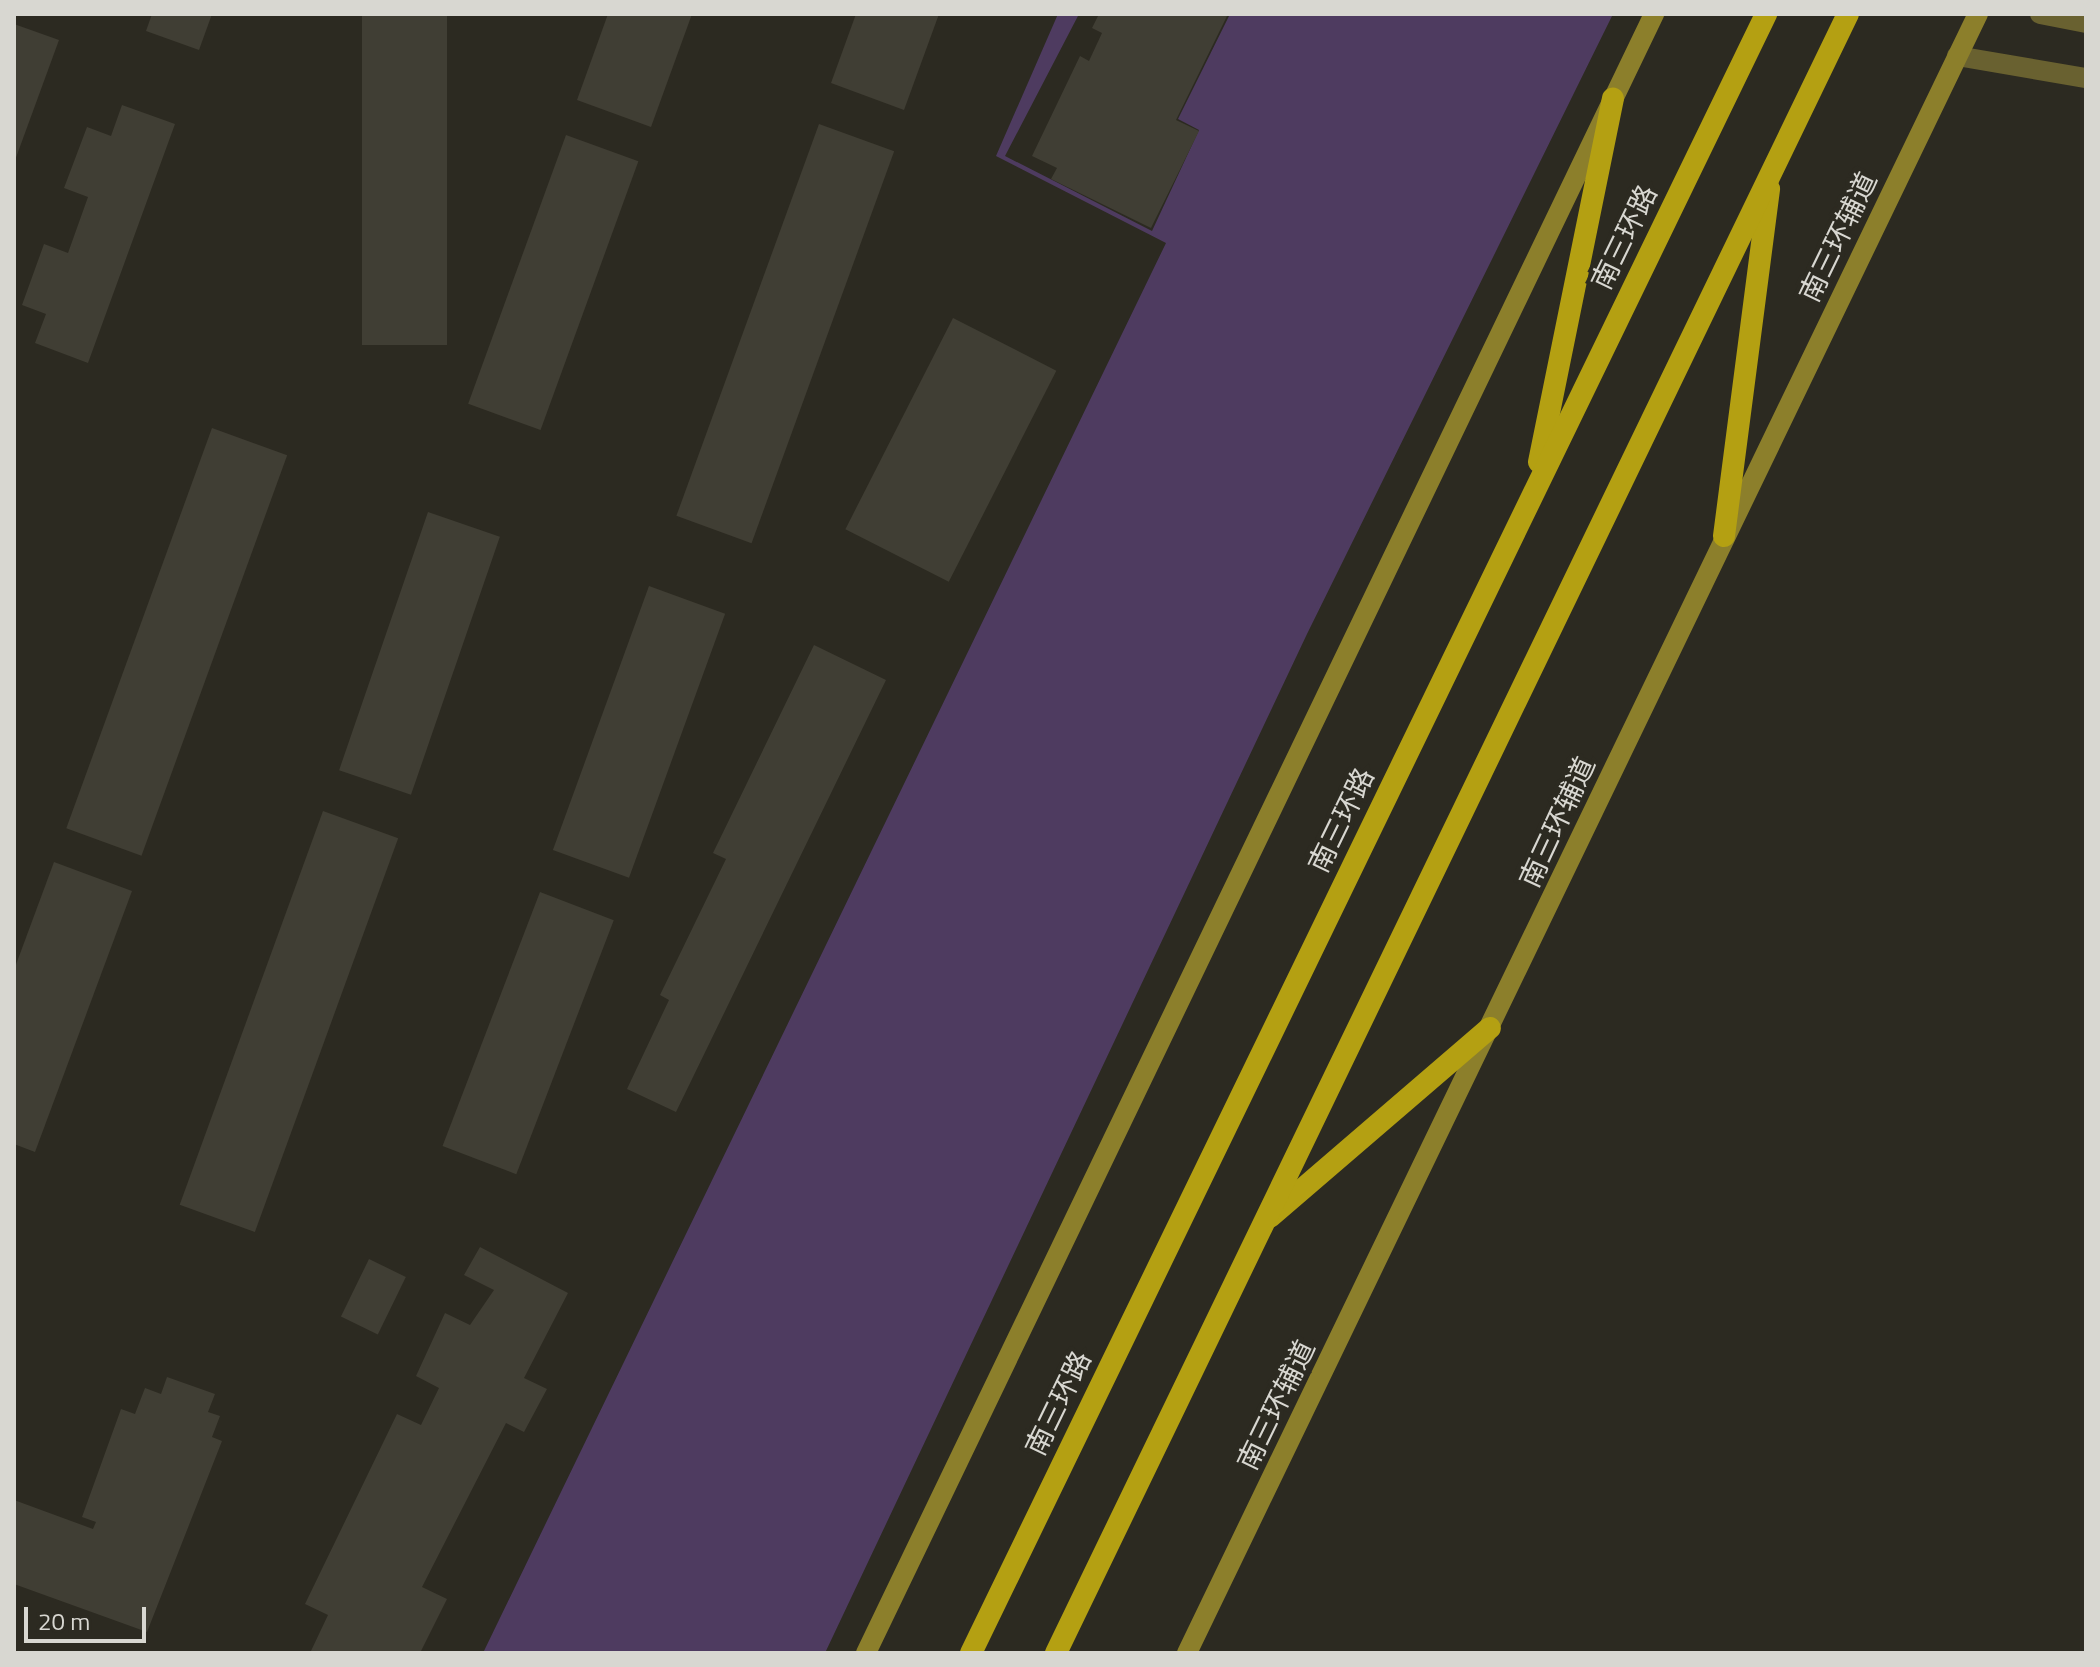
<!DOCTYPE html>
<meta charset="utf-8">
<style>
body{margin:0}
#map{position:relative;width:2100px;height:1667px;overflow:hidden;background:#2c2a21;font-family:"Titillium Web","Noto Sans SC",sans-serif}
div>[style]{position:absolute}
.green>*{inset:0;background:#4e3b60}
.building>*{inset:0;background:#403e34;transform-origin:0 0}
.tertiary>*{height:20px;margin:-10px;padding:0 10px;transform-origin:10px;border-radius:10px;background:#696130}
.secondary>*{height:20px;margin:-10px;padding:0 10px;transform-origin:10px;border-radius:10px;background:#8c7f2b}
.trunk>*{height:22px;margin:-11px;padding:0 11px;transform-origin:11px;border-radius:11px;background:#b4a012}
span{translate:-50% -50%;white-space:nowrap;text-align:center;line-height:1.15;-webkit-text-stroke:8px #2c2a21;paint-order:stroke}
.street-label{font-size:28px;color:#d8d7d1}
.frame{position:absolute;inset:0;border:16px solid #d8d7d1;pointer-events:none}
.scale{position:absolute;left:24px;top:1607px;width:122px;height:36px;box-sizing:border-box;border:4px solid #d8d7d1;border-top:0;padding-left:10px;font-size:24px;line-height:28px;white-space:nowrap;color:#d8d7d1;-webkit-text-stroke:6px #2c2a21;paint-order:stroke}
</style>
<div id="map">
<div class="green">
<i style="clip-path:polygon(1058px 14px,1079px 14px,1005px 156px,1152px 231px,1199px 130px,1178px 119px,1230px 14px,1613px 14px,1307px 634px,825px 1653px,483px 1653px,1166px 243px,996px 156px)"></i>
</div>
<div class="building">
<i style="clip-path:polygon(152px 14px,212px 14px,199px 50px,146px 31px)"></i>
<i style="left:362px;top:14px;width:85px;height:331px"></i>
<i style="clip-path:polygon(608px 14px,692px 14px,651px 127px,577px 100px)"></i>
<i style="clip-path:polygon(856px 14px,939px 14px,904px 110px,831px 83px)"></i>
<i style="clip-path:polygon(1099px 14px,1228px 14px,1176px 120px,1199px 131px,1151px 228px,1051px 179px,1057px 168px,1032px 156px,1080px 56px,1089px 61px,1102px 33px,1092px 28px)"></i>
<i style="clip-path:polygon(14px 24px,59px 40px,14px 163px)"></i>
<i style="clip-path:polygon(122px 105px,175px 124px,88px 363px,35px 343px,46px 314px,22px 305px,44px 244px,68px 253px,88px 197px,64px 188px,87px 127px,111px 136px)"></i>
<i style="left:819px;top:124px;width:80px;height:417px;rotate:20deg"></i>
<i style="left:566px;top:135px;width:77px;height:286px;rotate:20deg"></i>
<i style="left:953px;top:318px;width:116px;height:237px;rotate:27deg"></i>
<i style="left:212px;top:428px;width:80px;height:426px;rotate:20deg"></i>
<i style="left:428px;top:512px;width:76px;height:273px;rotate:19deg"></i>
<i style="left:649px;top:586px;width:81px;height:281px;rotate:20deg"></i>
<i style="clip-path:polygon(814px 645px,886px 680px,676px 1112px,627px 1089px,669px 1000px,660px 995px,726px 859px,713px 853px)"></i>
<i style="left:323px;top:811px;width:80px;height:419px;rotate:20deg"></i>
<i style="clip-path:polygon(54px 862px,132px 891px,35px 1152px,14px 1144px,14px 970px)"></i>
<i style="left:540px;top:892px;width:79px;height:272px;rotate:21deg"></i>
<i style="clip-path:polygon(480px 1247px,568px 1293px,524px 1378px,547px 1389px,524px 1432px,506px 1423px,422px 1587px,447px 1599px,420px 1653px,310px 1653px,328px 1615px,305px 1604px,397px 1414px,421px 1425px,439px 1388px,416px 1376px,445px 1313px,470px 1325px,494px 1290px,464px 1275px)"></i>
<i style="left:369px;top:1259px;width:41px;height:64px;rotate:26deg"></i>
<i style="clip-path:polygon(167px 1377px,215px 1394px,208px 1412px,220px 1416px,212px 1437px,222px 1441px,147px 1632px,14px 1584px,14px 1500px,93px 1529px,96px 1522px,82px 1517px,121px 1409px,135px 1414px,145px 1388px,161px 1394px)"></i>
</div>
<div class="tertiary">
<i style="left:2040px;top:14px;width:47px;rotate:11.1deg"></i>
<i style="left:1957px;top:56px;width:131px;rotate:9.7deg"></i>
</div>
<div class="secondary">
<i style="left:866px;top:1653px;width:1819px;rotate:-64.32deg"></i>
<i style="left:1187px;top:1653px;width:1820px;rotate:-64.24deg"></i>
</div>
<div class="trunk">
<i style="left:1539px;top:462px;width:371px;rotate:-78.5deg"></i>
<i style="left:1724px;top:536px;width:350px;rotate:-82.6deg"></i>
<i style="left:1270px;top:1217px;width:290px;rotate:-40.7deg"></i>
<i style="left:971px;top:1653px;width:1822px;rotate:-64.12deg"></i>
<i style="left:1056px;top:1653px;width:1820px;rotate:-64.21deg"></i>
</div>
<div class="street-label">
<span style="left:1624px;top:237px;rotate:-64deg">南三环路</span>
<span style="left:1838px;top:237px;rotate:-64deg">南三环辅道</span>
<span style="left:1341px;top:820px;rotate:-64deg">南三环路</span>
<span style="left:1557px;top:822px;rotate:-65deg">南三环辅道</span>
<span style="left:1058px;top:1403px;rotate:-64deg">南三环路</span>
<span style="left:1276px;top:1405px;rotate:-64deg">南三环辅道</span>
</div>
<div class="frame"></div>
<div class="scale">20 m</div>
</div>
